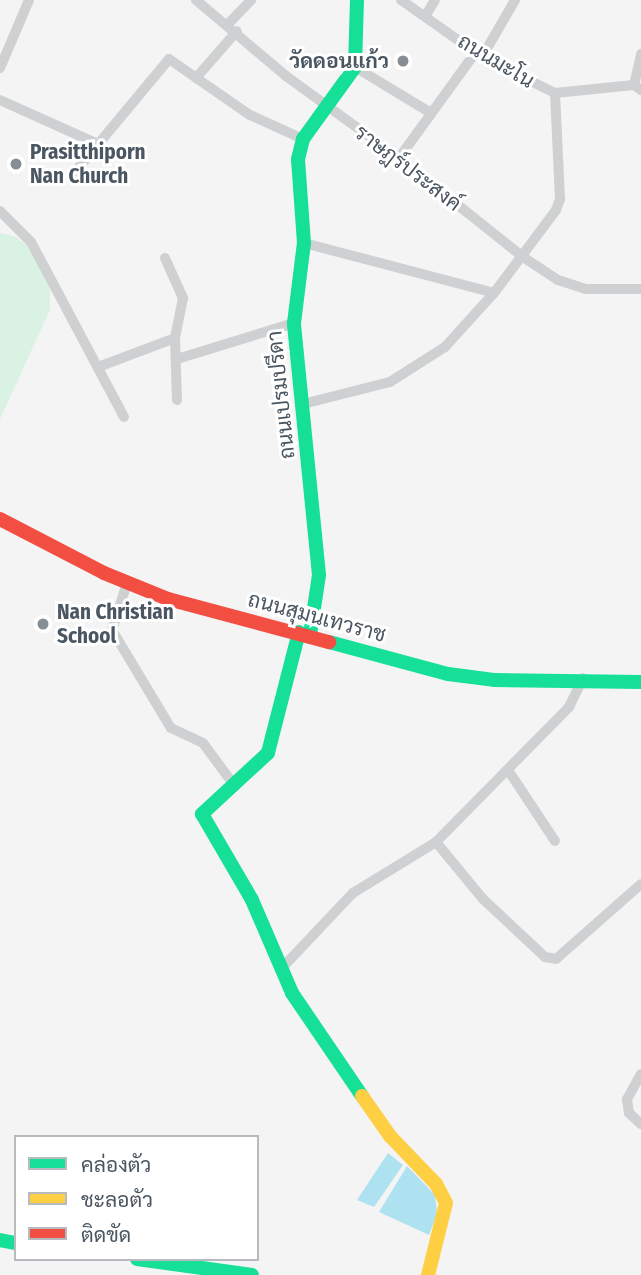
<!DOCTYPE html>
<meta charset="utf-8">
<style>
body{margin:0}
#map{position:relative;width:641px;height:1275px;overflow:hidden;background:#f4f4f4;font-family:"Fira Sans Condensed",Sarabun,sans-serif}
div>[style]{position:absolute}
.green>*{inset:0;background:#d9f2e3}
.water>*{inset:0;background:#aee2f0}
.street>*{height:10px;margin:-5px;padding:0 5px;transform-origin:5px;border-radius:5px;background:#ced0d2}
.fast>*{height:14px;margin:-7px;padding:0 7px;transform-origin:7px;border-radius:7px;background:#16e098}
.slow>*{height:14px;margin:-7px;padding:0 7px;transform-origin:7px;border-radius:7px;background:#ffcf43}
.jam>*{height:14px;margin:-7px;padding:0 7px;transform-origin:7px;border-radius:7px;background:#f24e42}
.dots>*{width:19px;height:19px;translate:-50% -50%;box-sizing:border-box;border:4px solid #fff;border-radius:50%}
span{translate:-50% -50%;white-space:nowrap;text-align:center;line-height:1.15;-webkit-text-stroke:6px #fff;paint-order:stroke}
.poi-label{font-size:21px;color:#4a5661;font-weight:700}
.right{translate:-100% -50%;text-align:right}
.left{translate:0 -50%;text-align:left}
.street-label{font-size:21px;color:#4a5661}
.legend{position:absolute;left:14px;top:1135px;width:245px;height:126px;box-sizing:border-box;background:#fff;border:2px solid #b7bbc0;margin:0;padding:9px 12px;list-style:none;font-size:21px;color:#4a5661}
.legend li{display:flex;align-items:center;gap:14px;height:35px}
.legend b{width:35px;border:2px solid #b7bbc0}
</style>
<div id="map">
<div class="green">
<i style="clip-path:polygon(0 233px,16px 237px,36px 252px,50px 278px,50px 310px,0 419px)"></i>
</div>
<div class="water">
<i style="clip-path:polygon(388px 1153px,403px 1165px,374px 1207px,357px 1200px)"></i>
<i style="clip-path:polygon(407px 1166px,435px 1195px,437px 1214px,429px 1235px,379px 1212px)"></i>
</div>
<div class="street">
<i style="left:196px;top:0;width:118px;rotate:40.2deg"></i>
<i style="left:286px;top:76px;width:140px;rotate:36deg"></i>
<i style="left:399px;top:158px;width:159px;rotate:38.6deg"></i>
<i style="left:523px;top:257px;width:42px;rotate:33.3deg"></i>
<i style="left:558px;top:280px;width:29px;rotate:18deg"></i>
<i style="left:586px;top:289px;width:55px"></i>
<i style="left:401px;top:0;width:99px;rotate:35.1deg"></i>
<i style="left:482px;top:57px;width:81px;rotate:26.3deg"></i>
<i style="left:555px;top:93px;width:79px;rotate:-5.8deg"></i>
<i style="left:634px;top:85px;width:9px;rotate:36deg"></i>
<i style="left:426px;top:15px;width:17px;rotate:-59deg"></i>
<i style="left:229px;top:23px;width:32px;rotate:-46deg"></i>
<i style="left:482px;top:57px;width:66px;rotate:-59.9deg"></i>
<i style="left:355px;top:67px;width:89px;rotate:31.2deg"></i>
<i style="left:0;top:68px;width:74px;rotate:-66.9deg"></i>
<i style="left:196px;top:78px;width:62px;rotate:-48.9deg"></i>
<i style="left:634px;top:85px;width:32px;rotate:-77deg"></i>
<i style="left:0;top:100px;width:107px;rotate:24.2deg"></i>
<i style="left:399px;top:158px;width:130px;rotate:-54.1deg"></i>
<i style="left:75px;top:172px;width:147px;rotate:-50.2deg"></i>
<i style="left:169px;top:59px;width:98px;rotate:34.7deg"></i>
<i style="left:250px;top:115px;width:58px;rotate:24.4deg"></i>
<i style="left:0;top:211px;width:44px;rotate:45deg"></i>
<i style="left:31px;top:242px;width:198px;rotate:62deg"></i>
<i style="left:304px;top:243px;width:196px;rotate:14.7deg"></i>
<i style="left:165px;top:258px;width:44px;rotate:65.8deg"></i>
<i style="left:183px;top:298px;width:41px;rotate:101.3deg"></i>
<i style="left:175px;top:338px;width:62px;rotate:88.2deg"></i>
<i style="left:177px;top:359px;width:122px;rotate:-17.1deg"></i>
<i style="left:98px;top:367px;width:82px;rotate:-20.6deg"></i>
<i style="left:303px;top:404px;width:90px;rotate:-14.2deg"></i>
<i style="left:390px;top:382px;width:65px;rotate:-32.5deg"></i>
<i style="left:445px;top:347px;width:73px;rotate:-47.8deg"></i>
<i style="left:494px;top:293px;width:104px;rotate:-53.2deg"></i>
<i style="left:556px;top:210px;width:12px;rotate:-70deg"></i>
<i style="left:560px;top:199px;width:106px;rotate:-92.7deg"></i>
<i style="left:127px;top:583px;width:49px;rotate:107.7deg"></i>
<i style="left:112px;top:630px;width:114px;rotate:59deg"></i>
<i style="left:171px;top:728px;width:35px;rotate:25deg"></i>
<i style="left:203px;top:743px;width:52px;rotate:53.6deg"></i>
<i style="left:508px;top:770px;width:85px;rotate:56.5deg"></i>
<i style="left:436px;top:842px;width:74px;rotate:50.5deg"></i>
<i style="left:483px;top:899px;width:85px;rotate:43.1deg"></i>
<i style="left:545px;top:957px;width:11px;rotate:10deg"></i>
<i style="left:556px;top:959px;width:113px;rotate:-41.4deg"></i>
<i style="left:282px;top:968px;width:103px;rotate:-46.6deg"></i>
<i style="left:353px;top:893px;width:97px;rotate:-31.6deg"></i>
<i style="left:436px;top:842px;width:190px;rotate:-45.4deg"></i>
<i style="left:569px;top:707px;width:32px;rotate:-64deg"></i>
<i style="left:641px;top:1074px;width:29px;rotate:119deg"></i>
<i style="left:627px;top:1099px;width:14px;rotate:82deg"></i>
<i style="left:629px;top:1113px;width:16px;rotate:43deg"></i>
</div>
<div class="fast">
<i style="left:299px;top:632px;width:125px;rotate:104.4deg"></i>
<i style="left:268px;top:753px;width:90px;rotate:137.3deg"></i>
<i style="left:202px;top:814px;width:99px;rotate:59.8deg"></i>
<i style="left:252px;top:900px;width:101px;rotate:66.7deg"></i>
<i style="left:292px;top:993px;width:125px;rotate:55.8deg"></i>
<i style="left:310px;top:635px;width:61px;rotate:-81.5deg"></i>
<i style="left:319px;top:575px;width:253px;rotate:-95.7deg"></i>
<i style="left:294px;top:323px;width:81px;rotate:-82.9deg"></i>
<i style="left:304px;top:243px;width:84px;rotate:-94.1deg"></i>
<i style="left:298px;top:159px;width:21px;rotate:-76deg"></i>
<i style="left:303px;top:139px;width:89px;rotate:-54.2deg"></i>
<i style="left:355px;top:67px;width:67px;rotate:-88.3deg"></i>
<i style="left:329px;top:642px;width:123px;rotate:15.1deg"></i>
<i style="left:448px;top:674px;width:46px;rotate:7.4deg"></i>
<i style="left:494px;top:680px;width:147px;rotate:0.8deg"></i>
<i style="left:0;top:1240px;width:16px;rotate:11deg"></i>
<i style="left:137px;top:1259px;width:116px;rotate:7.9deg"></i>
</div>
<div class="slow">
<i style="left:362px;top:1096px;width:49px;rotate:55deg"></i>
<i style="left:390px;top:1136px;width:66px;rotate:46.2deg"></i>
<i style="left:436px;top:1184px;width:21px;rotate:62deg"></i>
<i style="left:446px;top:1203px;width:74px;rotate:104deg"></i>
</div>
<div class="jam">
<i style="left:0;top:519px;width:117px;rotate:27.4deg"></i>
<i style="left:104px;top:573px;width:69px;rotate:22.1deg"></i>
<i style="left:168px;top:599px;width:167px;rotate:15deg"></i>
</div>
<div class="dots">
<i style="left:403px;top:61px;background:#868d94"></i>
<i style="left:16px;top:164px;background:#868d94"></i>
<i style="left:43px;top:624px;background:#868d94"></i>
</div>
<div class="poi-label">
<span class="right" style="left:389px;top:61px">วัดดอนแก้ว</span>
<span class="left" style="left:30px;top:164px">Prasitthiporn<br>Nan Church</span>
<span class="left" style="left:57px;top:624px">Nan Christian<br>School</span>
</div>
<div class="street-label">
<span style="left:496px;top:61px;rotate:31deg">ถนนมะโน</span>
<span style="left:408px;top:168px;rotate:37deg">ราษฎร์ประสงค์</span>
<span style="left:281px;top:395px;rotate:-96deg">ถนนเปรมปรีดา</span>
<span style="left:317px;top:617px;rotate:15deg">ถนนสุมนเทวราช</span>
</div>
<ul class="legend">
<li><b style="height:9px;background:#16e098"></b>คล่องตัว</li>
<li><b style="height:9px;background:#ffcf43"></b>ชะลอตัว</li>
<li><b style="height:9px;background:#f24e42"></b>ติดขัด</li>
</ul>
</div>
